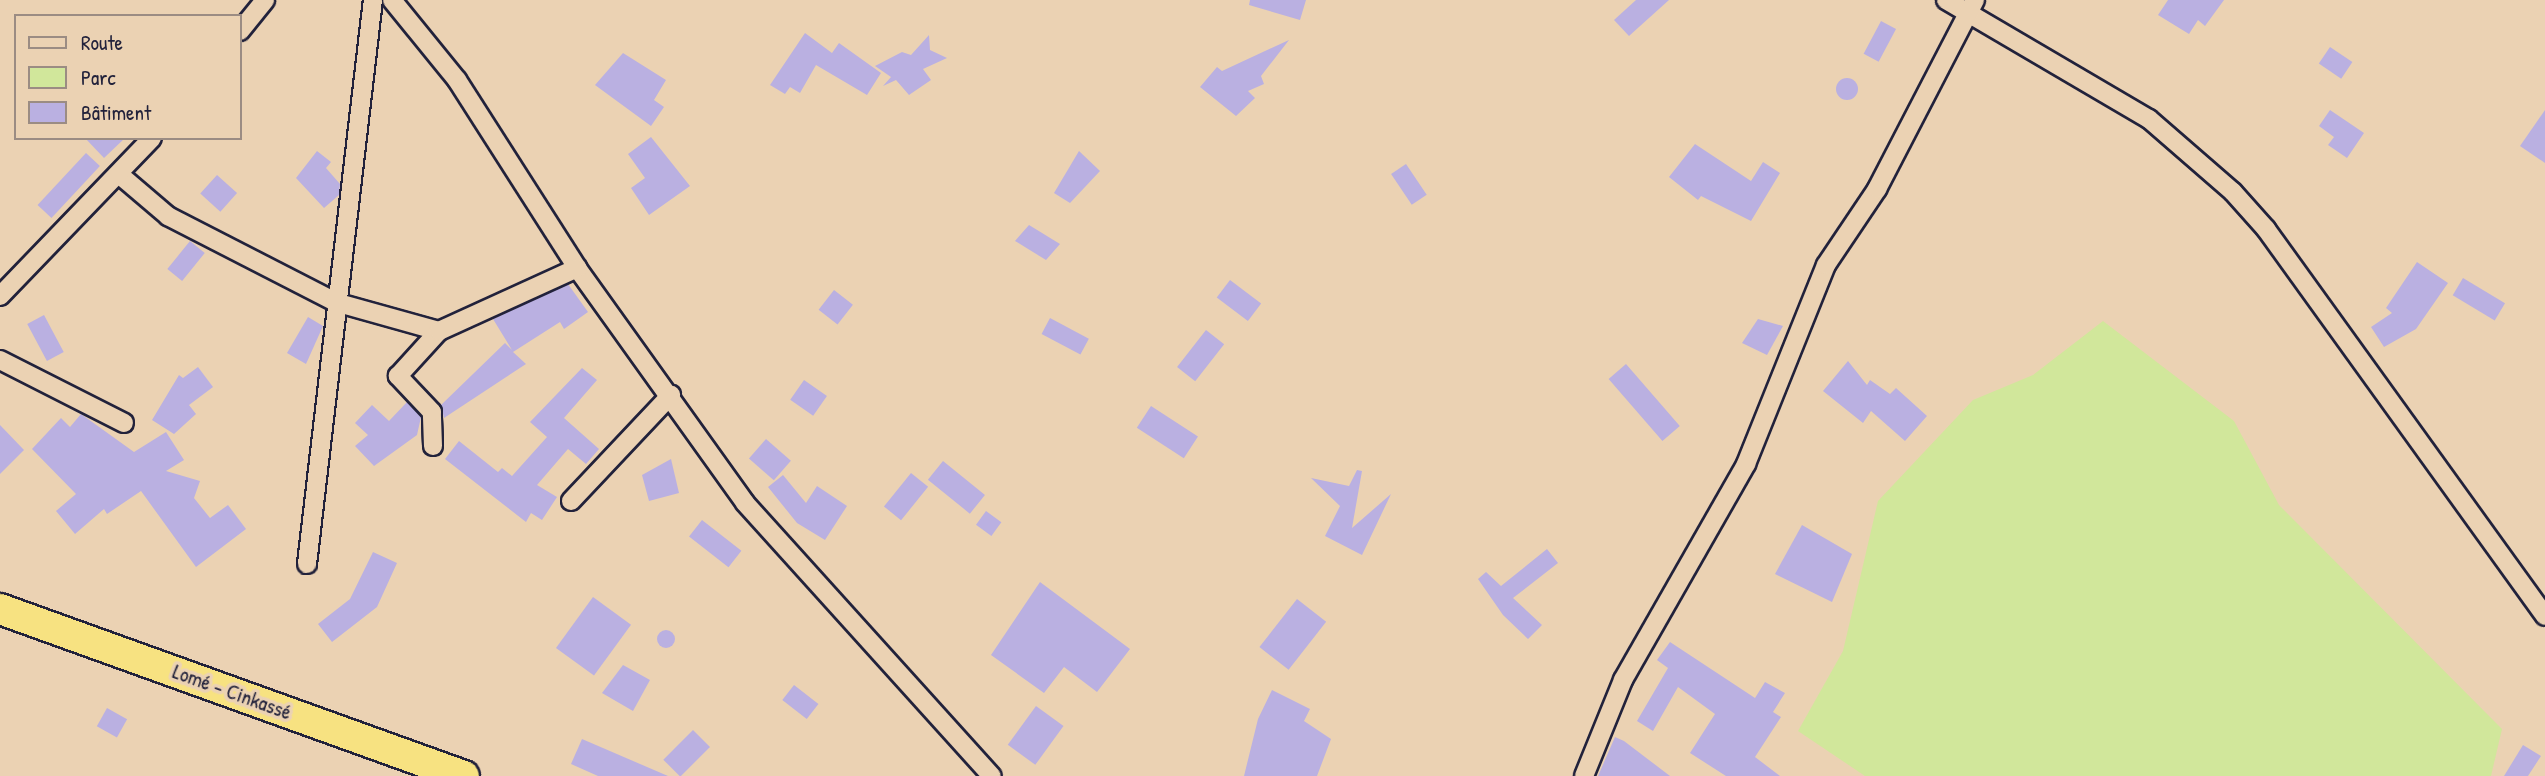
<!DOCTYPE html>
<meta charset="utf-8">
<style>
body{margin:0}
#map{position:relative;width:2545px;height:776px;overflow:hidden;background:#ebd2b3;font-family:"Patrick Hand",sans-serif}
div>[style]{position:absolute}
.green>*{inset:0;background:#d1e79b}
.building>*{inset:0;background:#bab0e1;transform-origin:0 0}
.round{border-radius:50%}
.roads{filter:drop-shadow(2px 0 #22223b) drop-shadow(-2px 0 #22223b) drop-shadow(0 2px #22223b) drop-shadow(0 -2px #22223b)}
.minor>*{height:18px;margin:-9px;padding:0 9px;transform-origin:9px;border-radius:9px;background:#ebd2b3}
.trunk>*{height:30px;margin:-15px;padding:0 15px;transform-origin:15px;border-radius:15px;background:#f7e281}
span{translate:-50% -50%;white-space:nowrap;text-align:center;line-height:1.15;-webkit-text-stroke:7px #ebd2b3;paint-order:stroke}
.street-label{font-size:21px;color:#22223b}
.legend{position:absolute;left:14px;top:14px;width:228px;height:126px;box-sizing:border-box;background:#ebd2b3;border:2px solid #9b8c83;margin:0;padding:9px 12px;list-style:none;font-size:21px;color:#22223b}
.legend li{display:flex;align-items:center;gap:14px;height:35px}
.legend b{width:35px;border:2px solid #9b8c83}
</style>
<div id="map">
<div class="green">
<i style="clip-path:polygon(2103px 321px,2234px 421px,2279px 505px,2502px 729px,2491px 776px,1865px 776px,1798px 731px,1843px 651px,1878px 501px,1973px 400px,2033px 375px)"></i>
</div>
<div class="building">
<i style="clip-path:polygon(1250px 0,1306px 0,1300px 20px,1249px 5px)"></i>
<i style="clip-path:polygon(1636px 0,1669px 0,1629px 36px,1614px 20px)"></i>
<i style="clip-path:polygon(2168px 0,2224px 0,2205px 26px,2198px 20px,2189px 34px,2158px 15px)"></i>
<i style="left:1881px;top:21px;width:17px;height:37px;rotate:28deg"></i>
<i style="clip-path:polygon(805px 33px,832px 53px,839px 43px,881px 73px,867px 95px,816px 65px,800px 93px,790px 87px,785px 94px,770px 85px)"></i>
<i style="clip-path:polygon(929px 35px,930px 50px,947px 58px,923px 69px,931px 80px,909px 95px,896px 80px,883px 86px,891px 77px,875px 66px,902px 52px,911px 55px)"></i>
<i style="clip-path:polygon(1289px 40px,1261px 76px,1264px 84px,1248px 91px,1255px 98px,1236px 116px,1200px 87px,1217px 67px,1222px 71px)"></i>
<i style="left:2330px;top:47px;width:27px;height:20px;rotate:34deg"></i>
<i style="clip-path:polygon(623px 53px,666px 80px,654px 100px,664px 107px,651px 126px,595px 85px)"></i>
<i class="round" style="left:1836px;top:78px;width:22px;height:22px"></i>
<i style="clip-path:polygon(2330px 110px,2364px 133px,2347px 158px,2328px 145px,2334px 137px,2319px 126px)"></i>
<i style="clip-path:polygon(2545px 110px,2545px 163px,2520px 146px)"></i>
<i style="clip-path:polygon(651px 137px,690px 186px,649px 215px,631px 188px,645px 178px,628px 154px)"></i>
<i style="clip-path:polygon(85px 138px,125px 138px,104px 158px)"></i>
<i style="clip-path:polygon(1695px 144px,1751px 181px,1763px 162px,1780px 173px,1751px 221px,1701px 196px,1698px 200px,1669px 177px)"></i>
<i style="clip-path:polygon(317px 151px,331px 162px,326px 168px,340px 184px,339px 195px,324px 208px,296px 178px)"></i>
<i style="clip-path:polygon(1079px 151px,1100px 171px,1070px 203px,1054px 193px)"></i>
<i style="left:86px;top:153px;width:19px;height:71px;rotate:43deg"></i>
<i style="left:1406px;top:164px;width:37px;height:18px;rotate:56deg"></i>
<i style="left:217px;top:175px;width:27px;height:25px;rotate:42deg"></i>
<i style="clip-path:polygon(1029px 225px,1060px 244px,1046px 260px,1015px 241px)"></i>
<i style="left:190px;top:241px;width:19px;height:36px;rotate:39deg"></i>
<i style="clip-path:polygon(2417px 262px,2448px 283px,2416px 329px,2384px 347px,2371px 327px,2392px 313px,2386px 308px)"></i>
<i style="left:2463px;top:278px;width:49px;height:20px;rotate:31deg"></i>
<i style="left:1230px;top:280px;width:39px;height:22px;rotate:37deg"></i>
<i style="clip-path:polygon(568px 284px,588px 312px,564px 329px,560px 322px,513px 352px,526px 364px,444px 418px,441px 405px,505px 343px,512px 350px,493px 319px)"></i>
<i style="left:834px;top:290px;width:24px;height:25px;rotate:38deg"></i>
<i style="left:44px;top:315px;width:42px;height:19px;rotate:62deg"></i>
<i style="clip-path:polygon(308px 317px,323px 326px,306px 364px,287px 353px)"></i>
<i style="left:1050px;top:318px;width:44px;height:18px;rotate:28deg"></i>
<i style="clip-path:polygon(1758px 319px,1783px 326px,1767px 355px,1742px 343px)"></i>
<i style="left:1206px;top:330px;width:23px;height:47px;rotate:38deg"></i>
<i style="clip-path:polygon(1848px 361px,1867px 385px,1870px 380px,1890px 394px,1896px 388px,1927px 416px,1905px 441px,1871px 411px,1863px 423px,1823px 391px)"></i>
<i style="left:1626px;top:364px;width:82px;height:23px;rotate:49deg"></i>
<i style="clip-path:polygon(198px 367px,213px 387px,189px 405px,196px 414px,174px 434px,152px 420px,179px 375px,183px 378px)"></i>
<i style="clip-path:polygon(582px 368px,597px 380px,564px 418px,599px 449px,586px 464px,568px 449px,537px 485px,557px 497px,542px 520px,531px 513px,526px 522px,445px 459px,459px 441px,498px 472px,502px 468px,512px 476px,547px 437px,530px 422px)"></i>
<i style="left:804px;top:380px;width:28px;height:24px;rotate:35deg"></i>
<i style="clip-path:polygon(407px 402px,421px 417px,417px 435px,374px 466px,355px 446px,368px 435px,355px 423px,372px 405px,389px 421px)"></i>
<i style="left:1151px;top:406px;width:56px;height:26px;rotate:33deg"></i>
<i style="clip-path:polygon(81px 414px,134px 452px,166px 432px,184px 460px,166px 471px,200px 481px,194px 498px,210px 518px,228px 505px,246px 529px,196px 567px,141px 491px,107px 514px,104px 509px,75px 534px,56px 511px,76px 494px,32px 449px,61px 418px,70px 427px)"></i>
<i style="clip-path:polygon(0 425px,24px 450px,0 474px)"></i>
<i style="left:766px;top:439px;width:33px;height:26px;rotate:41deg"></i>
<i style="clip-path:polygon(671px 459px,679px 493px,649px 501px,642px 475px)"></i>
<i style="left:943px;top:461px;width:54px;height:24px;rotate:39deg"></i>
<i style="clip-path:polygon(1357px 470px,1362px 471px,1352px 528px,1391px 494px,1362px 555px,1325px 536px,1340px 506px,1311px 478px,1349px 486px)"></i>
<i style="left:911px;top:473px;width:22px;height:43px;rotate:39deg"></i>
<i style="clip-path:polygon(783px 475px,806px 503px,817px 486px,847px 506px,825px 540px,797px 523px,768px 487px)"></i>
<i style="left:986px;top:511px;width:19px;height:17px;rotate:36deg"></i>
<i style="left:702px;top:520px;width:50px;height:21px;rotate:38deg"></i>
<i style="clip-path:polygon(1802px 525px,1852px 554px,1832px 602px,1775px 574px)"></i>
<i style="clip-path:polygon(1547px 549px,1558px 563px,1513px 598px,1542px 625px,1528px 639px,1503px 615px,1478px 579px,1486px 572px,1501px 586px)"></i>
<i style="clip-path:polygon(373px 552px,397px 563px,377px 607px,332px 642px,318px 624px,350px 599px)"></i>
<i style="clip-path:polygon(1040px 582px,1130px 649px,1097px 692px,1064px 667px,1044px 693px,991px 655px)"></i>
<i style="left:593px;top:597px;width:47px;height:63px;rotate:36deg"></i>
<i style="left:1297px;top:599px;width:37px;height:61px;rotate:38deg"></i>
<i class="round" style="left:657px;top:630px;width:18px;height:18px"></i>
<i style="clip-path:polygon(1670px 642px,1755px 698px,1765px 682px,1785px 693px,1773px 712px,1781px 717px,1755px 757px,1780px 776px,1726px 776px,1690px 753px,1715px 714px,1678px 687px,1653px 731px,1637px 721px,1668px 668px,1657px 660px)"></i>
<i style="clip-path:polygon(623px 665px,650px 680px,633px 711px,602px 693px)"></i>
<i style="left:794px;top:685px;width:31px;height:19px;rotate:38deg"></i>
<i style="clip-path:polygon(1272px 690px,1310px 709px,1304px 721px,1331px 739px,1317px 776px,1244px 776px,1258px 719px)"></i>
<i style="left:1036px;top:706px;width:34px;height:48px;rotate:36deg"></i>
<i style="left:107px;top:708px;width:23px;height:21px;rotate:29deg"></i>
<i style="left:693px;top:730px;width:24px;height:42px;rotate:45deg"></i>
<i style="clip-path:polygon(1615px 737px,1624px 741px,1670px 776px,1598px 776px)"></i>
<i style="clip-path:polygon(582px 739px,668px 776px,598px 776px,571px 764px)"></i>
<i style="clip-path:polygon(2523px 745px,2541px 756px,2528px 776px,2504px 776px)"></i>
</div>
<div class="roads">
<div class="minor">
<i style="left:392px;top:0;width:103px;rotate:50.9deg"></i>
<i style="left:457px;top:80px;width:223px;rotate:57.4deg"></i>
<i style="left:577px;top:268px;width:289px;rotate:54.4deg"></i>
<i style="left:745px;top:503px;width:368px;rotate:47.9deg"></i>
<i style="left:1946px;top:0;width:235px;rotate:30.4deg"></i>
<i style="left:2149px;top:119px;width:111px;rotate:41deg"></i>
<i style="left:2233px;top:192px;width:50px;rotate:48.3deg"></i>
<i style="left:2266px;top:229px;width:477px;rotate:54.2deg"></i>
<i style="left:240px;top:31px;width:40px;rotate:-51deg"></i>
<i style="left:121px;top:176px;width:62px;rotate:40.4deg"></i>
<i style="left:168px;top:216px;width:188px;rotate:27.2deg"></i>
<i style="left:335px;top:302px;width:108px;rotate:15.6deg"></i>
<i style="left:0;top:296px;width:219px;rotate:-46.1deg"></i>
<i style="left:0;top:360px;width:139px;rotate:26.9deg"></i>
<i style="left:433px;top:446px;width:34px;rotate:-92deg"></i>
<i style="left:432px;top:412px;width:50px;rotate:-133.4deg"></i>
<i style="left:398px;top:376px;width:61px;rotate:-47.7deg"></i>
<i style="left:439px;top:331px;width:152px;rotate:-24.5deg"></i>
<i style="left:571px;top:501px;width:146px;rotate:-46.7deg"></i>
<i style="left:307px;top:564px;width:568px;rotate:-83.33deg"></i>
<i style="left:1584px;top:776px;width:104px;rotate:-67.9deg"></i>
<i style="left:1623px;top:680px;width:249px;rotate:-60.3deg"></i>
<i style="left:1746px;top:464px;width:214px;rotate:-68.1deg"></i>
<i style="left:1826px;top:265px;width:92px;rotate:-56.1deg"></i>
<i style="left:1877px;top:189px;width:213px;rotate:-62.6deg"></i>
</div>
<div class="trunk">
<i style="left:0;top:609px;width:493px;rotate:19.8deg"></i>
</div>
</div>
<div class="street-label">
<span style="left:232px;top:692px;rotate:20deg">Lomé - Cinkassé</span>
</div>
<ul class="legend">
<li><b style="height:9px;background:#ebd2b3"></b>Route</li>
<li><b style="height:19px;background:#d1e79b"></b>Parc</li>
<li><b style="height:19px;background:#bab0e1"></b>Bâtiment</li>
</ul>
</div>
